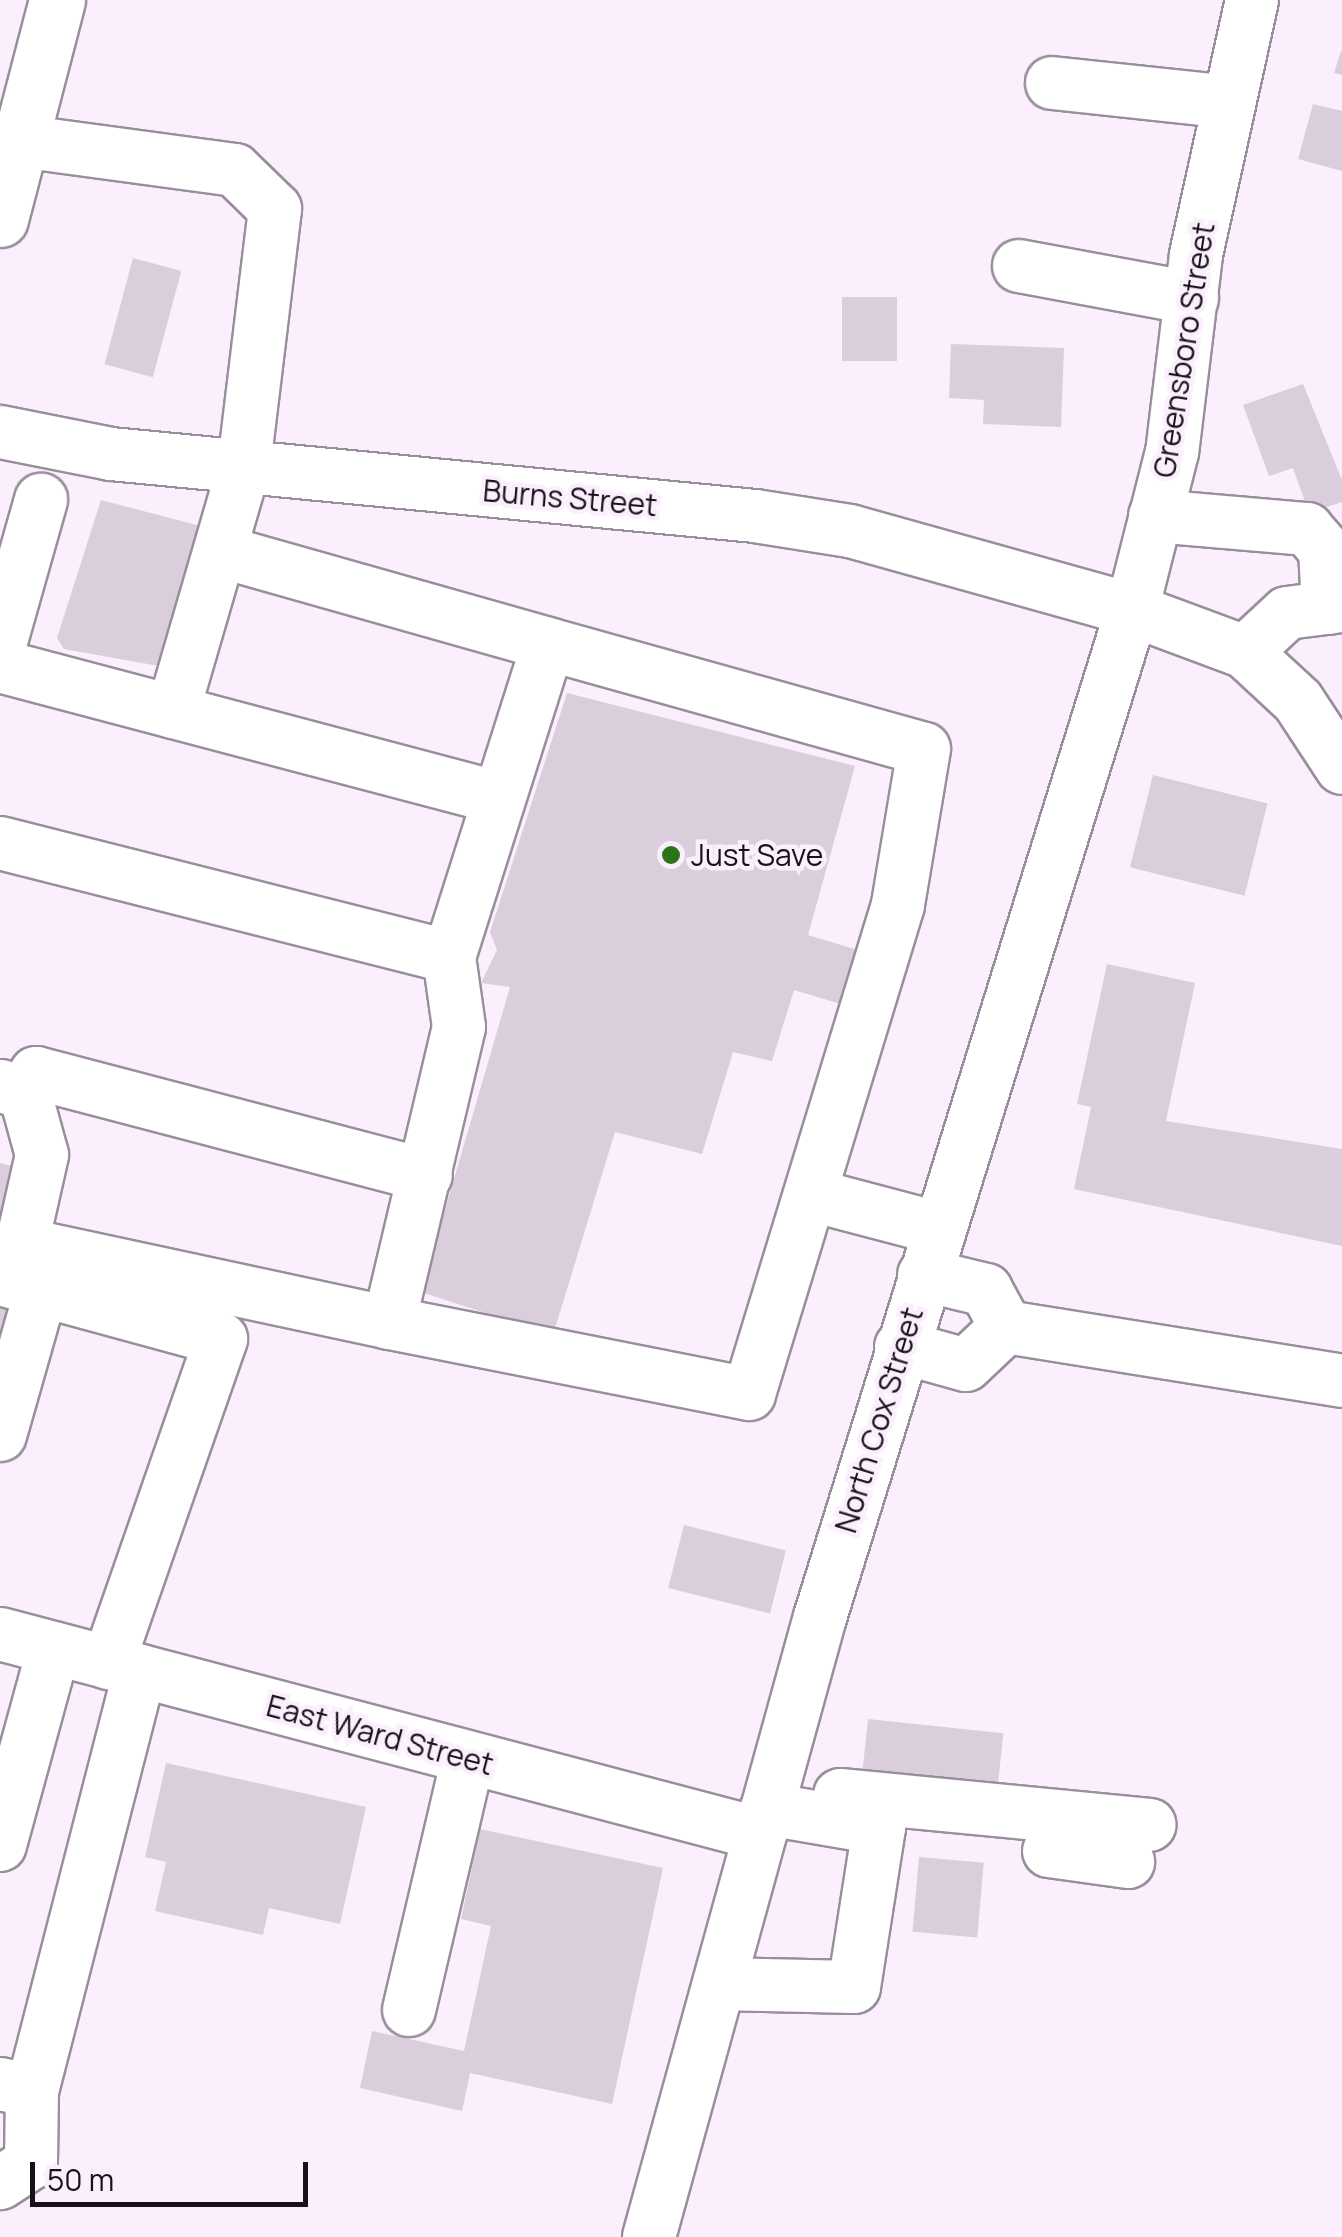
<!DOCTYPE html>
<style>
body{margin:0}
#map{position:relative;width:1342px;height:2237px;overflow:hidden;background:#fbeefd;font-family:Manrope,sans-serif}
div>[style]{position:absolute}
.building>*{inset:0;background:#dacedd;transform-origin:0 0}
.roads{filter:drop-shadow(2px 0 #998e9c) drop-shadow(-2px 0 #998e9c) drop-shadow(0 2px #998e9c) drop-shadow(0 -2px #998e9c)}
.minor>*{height:52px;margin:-26px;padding:0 26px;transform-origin:26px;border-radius:26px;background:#fff}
.major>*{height:55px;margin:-27.5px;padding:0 27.5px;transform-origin:27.5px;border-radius:27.5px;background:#fff}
.dots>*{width:28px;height:28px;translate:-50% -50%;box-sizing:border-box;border:5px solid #fbeefd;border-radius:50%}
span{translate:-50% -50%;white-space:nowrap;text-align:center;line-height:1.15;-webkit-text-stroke:9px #fbeefd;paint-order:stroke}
.street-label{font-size:30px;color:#161217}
.poi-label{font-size:30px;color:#161217}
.left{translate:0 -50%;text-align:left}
.scale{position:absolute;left:30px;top:2162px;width:278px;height:45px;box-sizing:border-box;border:5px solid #161217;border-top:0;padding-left:12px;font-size:30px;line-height:35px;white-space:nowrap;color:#161217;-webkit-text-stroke:8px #fbeefd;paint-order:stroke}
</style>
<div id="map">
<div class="building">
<i style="clip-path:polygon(1341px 51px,1342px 51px,1342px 75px,1334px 73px)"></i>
<i style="clip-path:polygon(1313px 104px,1342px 111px,1342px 171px,1298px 159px)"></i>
<i style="left:133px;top:258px;width:50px;height:110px;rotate:15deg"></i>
<i style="left:842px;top:297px;width:55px;height:64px"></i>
<i style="clip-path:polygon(951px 344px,1064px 348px,1061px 427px,983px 424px,984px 400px,949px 398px)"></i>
<i style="clip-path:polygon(1303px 384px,1342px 480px,1342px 502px,1309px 513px,1293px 468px,1269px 476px,1243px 405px)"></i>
<i style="clip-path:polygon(101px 500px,216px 530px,170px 668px,64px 649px,57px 638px)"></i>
<i style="clip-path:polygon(567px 693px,855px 766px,808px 935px,861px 951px,844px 1005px,794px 990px,772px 1061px,733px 1052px,702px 1154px,615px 1132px,553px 1335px,421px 1292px,510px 987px,481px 983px,497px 950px,490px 932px)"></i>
<i style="left:1153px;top:775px;width:118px;height:95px;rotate:14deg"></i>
<i style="clip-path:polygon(1107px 964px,1195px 983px,1166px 1121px,1342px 1149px,1342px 1246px,1074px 1189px,1091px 1107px,1077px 1104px)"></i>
<i style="clip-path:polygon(0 1163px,19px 1168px,0 1234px)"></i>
<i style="clip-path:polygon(0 1301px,11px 1304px,0 1342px)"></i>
<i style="left:684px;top:1525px;width:105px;height:65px;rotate:14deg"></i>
<i style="left:868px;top:1719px;width:136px;height:75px;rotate:6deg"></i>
<i style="clip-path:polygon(166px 1763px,366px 1807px,340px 1924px,269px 1908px,263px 1935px,155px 1911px,166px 1862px,145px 1857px)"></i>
<i style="clip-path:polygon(480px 1829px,663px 1868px,612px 2104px,470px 2073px,462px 2111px,360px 2088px,372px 2031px,464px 2051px,491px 1926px,461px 1919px)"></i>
<i style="left:919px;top:1857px;width:65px;height:75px;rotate:5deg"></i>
</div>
<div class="roads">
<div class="minor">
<i style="left:1252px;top:0;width:261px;rotate:102.4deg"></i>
<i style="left:1196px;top:255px;width:198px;rotate:96.9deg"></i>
<i style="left:1172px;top:452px;width:163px;rotate:104.2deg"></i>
<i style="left:1132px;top:610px;width:121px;rotate:20.4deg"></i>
<i style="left:1245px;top:652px;width:72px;rotate:42.8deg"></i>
<i style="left:1298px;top:701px;width:80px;rotate:56.7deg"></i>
<i style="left:1052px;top:83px;width:178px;rotate:6.1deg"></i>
<i style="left:20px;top:141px;width:217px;rotate:7.7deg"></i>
<i style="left:235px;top:170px;width:56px;rotate:44.3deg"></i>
<i style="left:275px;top:209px;width:260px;rotate:96.9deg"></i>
<i style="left:244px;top:467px;width:255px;rotate:106.2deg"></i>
<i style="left:1019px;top:266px;width:176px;rotate:10.5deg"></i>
<i style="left:0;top:432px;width:113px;rotate:11.2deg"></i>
<i style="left:111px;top:454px;width:647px;rotate:5.5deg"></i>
<i style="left:755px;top:516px;width:96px;rotate:9deg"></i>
<i style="left:850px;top:531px;width:293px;rotate:15.6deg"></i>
<i style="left:1132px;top:610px;width:1054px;rotate:107.21deg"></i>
<i style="left:820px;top:1617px;width:643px;rotate:105.42deg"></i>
<i style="left:1155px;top:516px;width:153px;rotate:4.9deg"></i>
<i style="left:1307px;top:529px;width:28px;rotate:49deg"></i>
<i style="left:1325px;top:550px;width:58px;rotate:87deg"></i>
<i style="left:220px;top:551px;width:341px;rotate:15.8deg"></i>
<i style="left:548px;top:644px;width:390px;rotate:15.6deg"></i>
<i style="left:924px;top:749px;width:158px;rotate:99.5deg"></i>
<i style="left:898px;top:905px;width:511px;rotate:106.95deg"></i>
<i style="left:749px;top:1394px;width:367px;rotate:-168.8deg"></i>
<i style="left:389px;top:1323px;width:304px;rotate:-76.7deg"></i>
<i style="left:459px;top:1027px;width:71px;rotate:-98.1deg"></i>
<i style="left:449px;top:957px;width:328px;rotate:-72.4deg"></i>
<i style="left:0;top:645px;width:151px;rotate:-74.2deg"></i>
<i style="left:1245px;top:652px;width:57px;rotate:-42.9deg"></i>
<i style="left:1287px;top:613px;width:55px;rotate:-7.3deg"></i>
<i style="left:0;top:666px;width:516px;rotate:14.82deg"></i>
<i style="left:0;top:843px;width:463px;rotate:14.2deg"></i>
<i style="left:1px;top:1086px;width:25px;rotate:16deg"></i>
<i style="left:25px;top:1093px;width:23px;rotate:-61deg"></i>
<i style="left:36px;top:1073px;width:403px;rotate:14.7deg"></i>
<i style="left:25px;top:1093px;width:64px;rotate:74.7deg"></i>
<i style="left:42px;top:1155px;width:91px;rotate:102.7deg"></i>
<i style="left:22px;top:1244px;width:375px;rotate:12.1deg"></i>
<i style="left:812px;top:1195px;width:129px;rotate:14.8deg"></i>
<i style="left:924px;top:1275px;width:64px;rotate:13.6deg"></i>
<i style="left:986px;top:1290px;width:42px;rotate:61.6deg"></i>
<i style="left:0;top:1279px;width:229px;rotate:15.2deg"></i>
<i style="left:221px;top:1339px;width:343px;rotate:109.2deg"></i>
<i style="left:1006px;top:1327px;width:340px;rotate:9.1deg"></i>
<i style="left:901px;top:1347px;width:67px;rotate:15.5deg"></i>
<i style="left:966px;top:1365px;width:55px;rotate:-43.5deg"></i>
<i style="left:0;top:1435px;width:150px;rotate:-74.1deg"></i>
<i style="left:0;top:1634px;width:786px;rotate:14.74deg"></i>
<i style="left:840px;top:1795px;width:311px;rotate:5.5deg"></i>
<i style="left:0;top:1845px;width:204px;rotate:-74.7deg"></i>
<i style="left:1049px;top:1851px;width:80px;rotate:7.9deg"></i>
<i style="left:719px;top:1984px;width:135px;rotate:1.3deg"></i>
<i style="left:854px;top:1987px;width:161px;rotate:-81.1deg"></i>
<i style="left:879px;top:1828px;width:114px;rotate:-170.4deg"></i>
<i style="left:409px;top:2010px;width:259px;rotate:-76.8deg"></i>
<i style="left:0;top:2084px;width:33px;rotate:12deg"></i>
<i style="left:32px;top:2091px;width:72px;rotate:90.8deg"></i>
<i style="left:31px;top:2163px;width:37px;rotate:147deg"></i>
<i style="left:32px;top:2091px;width:434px;rotate:-75.6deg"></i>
</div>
<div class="major">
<i style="left:0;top:219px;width:226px;rotate:-75.4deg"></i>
</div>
</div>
<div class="dots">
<i style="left:671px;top:855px;background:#2c7418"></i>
</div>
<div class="street-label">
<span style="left:1184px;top:350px;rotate:-81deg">Greensboro Street</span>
<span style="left:570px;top:498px;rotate:5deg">Burns Street</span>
<span style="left:879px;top:1420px;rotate:-73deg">North Cox Street</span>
<span style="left:380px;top:1735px;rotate:15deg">East Ward Street</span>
</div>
<div class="poi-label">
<span class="left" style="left:691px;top:855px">Just Save</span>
</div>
<div class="scale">50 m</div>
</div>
